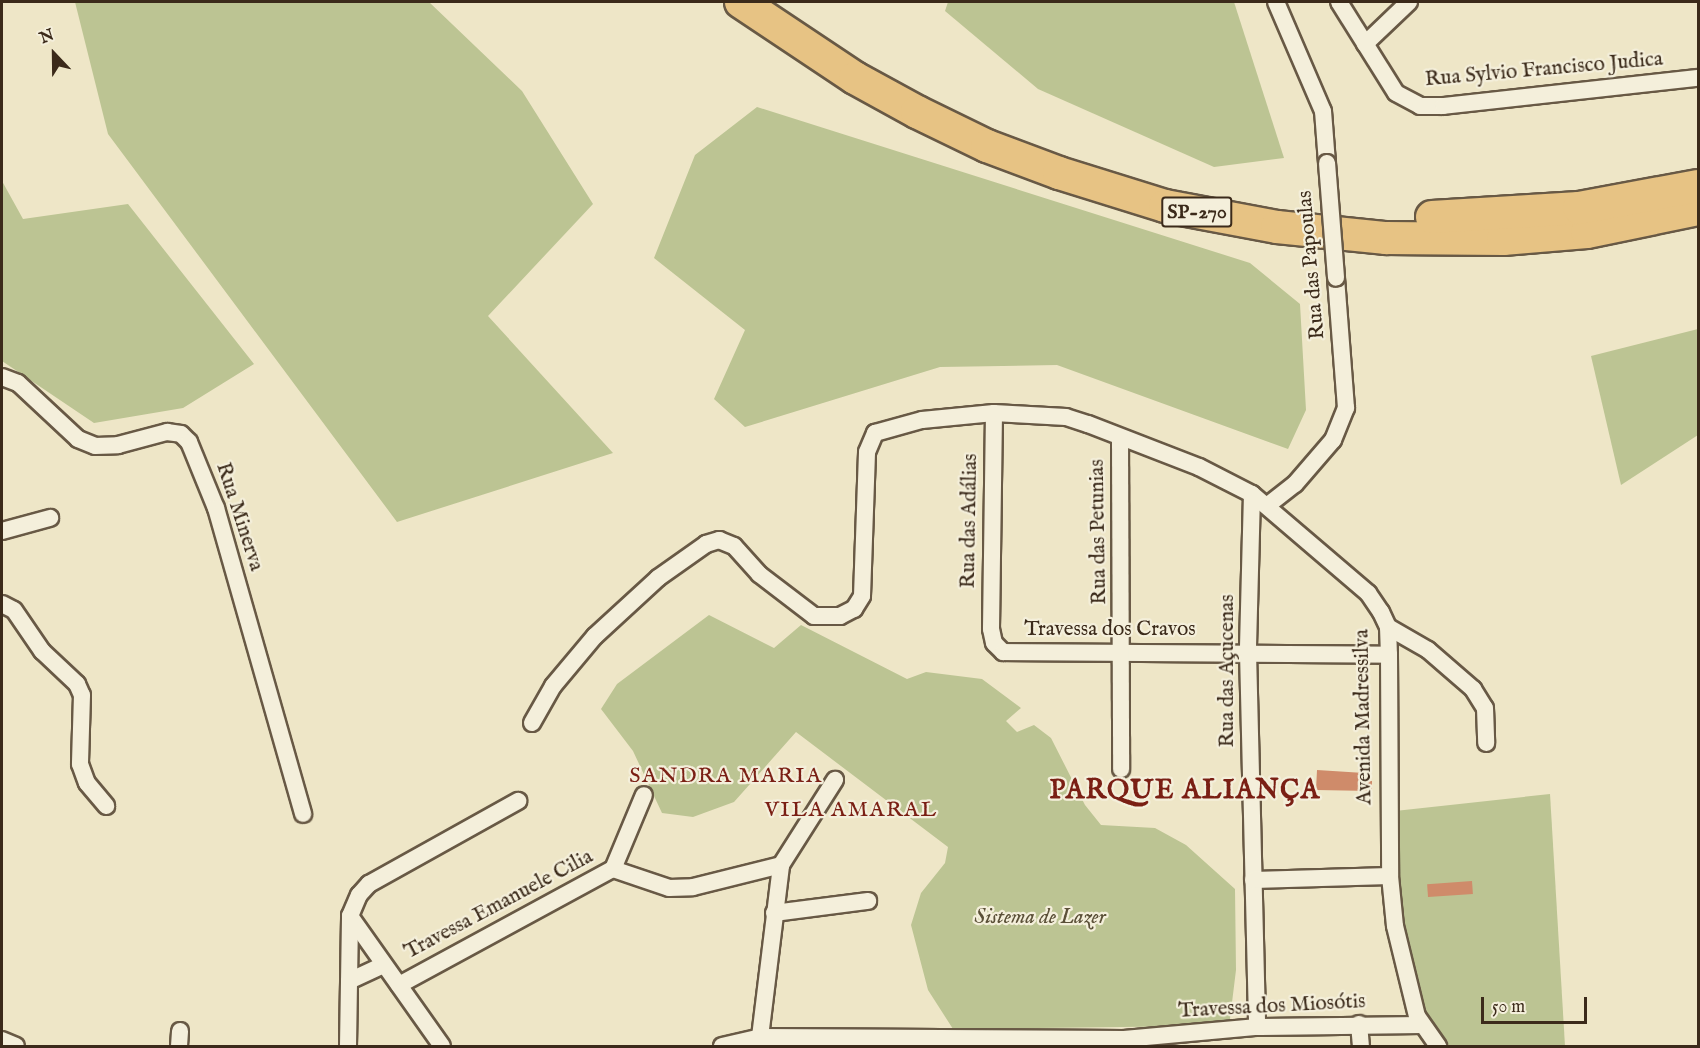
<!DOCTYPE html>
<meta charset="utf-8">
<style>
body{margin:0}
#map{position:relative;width:1700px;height:1048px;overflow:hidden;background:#eee6c7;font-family:"IM FELL English",serif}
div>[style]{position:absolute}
.green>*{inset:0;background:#bcc493}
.building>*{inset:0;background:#cf8b6a;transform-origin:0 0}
.roads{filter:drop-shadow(2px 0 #685945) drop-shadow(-2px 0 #685945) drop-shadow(0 2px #685945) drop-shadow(0 -2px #685945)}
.street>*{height:16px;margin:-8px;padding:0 8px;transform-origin:8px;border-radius:8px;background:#f4efdb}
.highway>*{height:32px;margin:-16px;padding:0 16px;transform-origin:16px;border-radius:16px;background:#e7c384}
.bridges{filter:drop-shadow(2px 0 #685945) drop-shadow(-2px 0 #685945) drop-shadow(0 2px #685945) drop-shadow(0 -2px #685945)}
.street-bridge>*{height:16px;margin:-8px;padding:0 8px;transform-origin:8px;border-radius:8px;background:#f4efdb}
span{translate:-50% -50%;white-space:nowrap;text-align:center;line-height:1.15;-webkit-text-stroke:4.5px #f4efdb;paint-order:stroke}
.shield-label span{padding:2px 4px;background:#f4efdb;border:2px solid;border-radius:4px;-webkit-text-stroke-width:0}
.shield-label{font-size:20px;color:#3b2a1a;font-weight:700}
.street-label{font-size:21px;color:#3b2a1a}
.park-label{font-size:21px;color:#5b5038;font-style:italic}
.neighbourhood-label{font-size:22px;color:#7a1f14;letter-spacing:1.5px}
.district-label{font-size:27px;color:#7a1f14;font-weight:700;letter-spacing:1.5px}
.frame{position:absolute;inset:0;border:3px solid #3b2a1a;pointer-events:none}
.north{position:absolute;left:24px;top:24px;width:60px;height:60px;-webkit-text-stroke:4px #f4efdb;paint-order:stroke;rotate:338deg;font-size:16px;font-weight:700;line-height:24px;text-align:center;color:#3b2a1a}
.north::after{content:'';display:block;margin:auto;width:21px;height:27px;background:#3b2a1a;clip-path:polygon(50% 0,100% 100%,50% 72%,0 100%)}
.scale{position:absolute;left:1481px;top:997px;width:106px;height:27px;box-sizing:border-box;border:3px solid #3b2a1a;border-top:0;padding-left:8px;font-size:18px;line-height:21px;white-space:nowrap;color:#3b2a1a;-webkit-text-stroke:4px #f4efdb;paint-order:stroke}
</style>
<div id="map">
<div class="green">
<i style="clip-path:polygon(75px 2px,429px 2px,522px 91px,593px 204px,488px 316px,613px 453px,397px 522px,108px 134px)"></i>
<i style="clip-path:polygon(948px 2px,1234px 2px,1284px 158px,1214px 167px,1038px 89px,945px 11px)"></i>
<i style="clip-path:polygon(757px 107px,1250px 263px,1300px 304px,1306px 410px,1288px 449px,1057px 365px,940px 367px,745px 427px,714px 399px,745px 330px,654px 258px,695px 155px)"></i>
<i style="clip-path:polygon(2px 181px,23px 219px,128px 204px,254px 364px,183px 408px,94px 423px,2px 361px)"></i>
<i style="clip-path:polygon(1698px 329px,1698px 435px,1621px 485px,1591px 356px)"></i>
<i style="clip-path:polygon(709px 615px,774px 648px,801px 625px,907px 679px,926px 672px,982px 679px,1021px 708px,1006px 721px,1017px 732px,1034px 725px,1051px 738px,1085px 805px,1101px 825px,1155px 828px,1186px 845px,1235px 889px,1236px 970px,1230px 1019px,1207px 1026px,953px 1029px,928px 990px,911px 925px,921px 893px,945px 863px,948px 847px,796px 732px,734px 802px,693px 817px,662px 813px,633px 751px,601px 709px,617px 684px)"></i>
<i style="clip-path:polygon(1550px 794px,1565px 1046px,1442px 1046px,1420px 1016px,1396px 904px,1395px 811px)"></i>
</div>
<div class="building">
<i style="clip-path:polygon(1317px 770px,1364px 773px,1363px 781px,1372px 781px,1372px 791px,1316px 790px)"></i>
<i style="left:1472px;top:881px;width:13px;height:45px;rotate:86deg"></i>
</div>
<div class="roads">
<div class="street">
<i style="left:1276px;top:2px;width:119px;rotate:66.7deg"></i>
<i style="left:1323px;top:111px;width:52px;rotate:85.6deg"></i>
<i style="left:1339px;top:2px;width:107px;rotate:57.9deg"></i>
<i style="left:1396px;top:93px;width:27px;rotate:28deg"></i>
<i style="left:1420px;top:106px;width:23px"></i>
<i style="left:1443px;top:106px;width:257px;rotate:-6.3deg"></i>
<i style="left:1365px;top:44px;width:61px;rotate:-43.7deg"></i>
<i style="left:2px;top:377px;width:17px;rotate:21deg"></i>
<i style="left:18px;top:383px;width:82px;rotate:43deg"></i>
<i style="left:78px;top:439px;width:18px;rotate:22deg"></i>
<i style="left:95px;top:446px;width:23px;rotate:-2deg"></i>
<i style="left:118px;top:445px;width:51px;rotate:-14.9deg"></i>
<i style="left:167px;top:432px;width:14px;rotate:8deg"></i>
<i style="left:181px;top:434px;width:11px;rotate:45deg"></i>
<i style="left:189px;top:442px;width:71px;rotate:67.8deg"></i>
<i style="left:216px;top:508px;width:318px;rotate:74.1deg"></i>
<i style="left:994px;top:413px;width:216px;rotate:90.8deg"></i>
<i style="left:991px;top:629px;width:14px;rotate:78deg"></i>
<i style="left:994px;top:643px;width:13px;rotate:45deg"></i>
<i style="left:1003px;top:652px;width:386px;rotate:0.4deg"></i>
<i style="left:1120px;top:438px;width:331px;rotate:89.8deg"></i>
<i style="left:1252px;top:494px;width:158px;rotate:91.5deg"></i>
<i style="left:1248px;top:652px;width:375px;rotate:88.6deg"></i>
<i style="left:1268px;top:505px;width:34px;rotate:-38deg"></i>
<i style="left:1295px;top:484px;width:58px;rotate:-49.2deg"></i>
<i style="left:1333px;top:440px;width:35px;rotate:-68deg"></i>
<i style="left:1346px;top:408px;width:130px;rotate:-94.4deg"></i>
<i style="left:2px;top:531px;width:50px;rotate:-15.2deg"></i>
<i style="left:2px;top:604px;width:13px;rotate:27deg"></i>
<i style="left:14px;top:610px;width:50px;rotate:55.7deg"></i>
<i style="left:42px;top:651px;width:48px;rotate:43.3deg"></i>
<i style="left:77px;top:684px;width:12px;rotate:66deg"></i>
<i style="left:82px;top:695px;width:69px;rotate:91.7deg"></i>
<i style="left:80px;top:764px;width:20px;rotate:70deg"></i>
<i style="left:87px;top:783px;width:30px;rotate:50deg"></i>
<i style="left:1388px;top:627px;width:46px;rotate:29.9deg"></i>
<i style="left:1428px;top:650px;width:60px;rotate:40.9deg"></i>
<i style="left:1473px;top:689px;width:22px;rotate:58deg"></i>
<i style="left:1485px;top:708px;width:35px;rotate:88deg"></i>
<i style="left:532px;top:723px;width:43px;rotate:-60.4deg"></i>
<i style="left:553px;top:686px;width:65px;rotate:-50deg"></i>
<i style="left:595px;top:636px;width:86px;rotate:-42.6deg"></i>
<i style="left:658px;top:578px;width:59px;rotate:-35.3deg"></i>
<i style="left:706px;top:544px;width:14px;rotate:-17deg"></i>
<i style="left:719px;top:540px;width:16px;rotate:22deg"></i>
<i style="left:734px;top:546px;width:38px;rotate:48deg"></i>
<i style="left:759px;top:574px;width:69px;rotate:37.4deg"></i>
<i style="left:814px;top:616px;width:26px"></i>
<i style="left:840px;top:616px;width:16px;rotate:-27deg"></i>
<i style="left:854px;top:609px;width:15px;rotate:-58deg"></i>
<i style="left:862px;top:596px;width:144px;rotate:-88deg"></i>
<i style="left:867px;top:452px;width:21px;rotate:-67deg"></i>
<i style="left:875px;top:433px;width:49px;rotate:-15.5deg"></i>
<i style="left:922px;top:420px;width:72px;rotate:-5.6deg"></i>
<i style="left:994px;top:413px;width:72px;rotate:3.2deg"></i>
<i style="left:1066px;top:417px;width:23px;rotate:18deg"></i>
<i style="left:1088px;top:424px;width:119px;rotate:21.2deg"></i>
<i style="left:1199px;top:467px;width:59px;rotate:27deg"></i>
<i style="left:1252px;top:494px;width:153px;rotate:40.5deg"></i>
<i style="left:1368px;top:593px;width:23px;rotate:56deg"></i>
<i style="left:1381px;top:612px;width:17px;rotate:65deg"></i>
<i style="left:1388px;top:627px;width:28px;rotate:88deg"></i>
<i style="left:1389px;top:655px;width:221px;rotate:89.7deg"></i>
<i style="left:1390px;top:876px;width:50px;rotate:84.3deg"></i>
<i style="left:1395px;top:926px;width:93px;rotate:76.3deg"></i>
<i style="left:1417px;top:1016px;width:37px;rotate:55deg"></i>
<i style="left:613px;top:869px;width:59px;rotate:18.7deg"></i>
<i style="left:669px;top:888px;width:24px;rotate:-2deg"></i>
<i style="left:693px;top:887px;width:91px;rotate:-14deg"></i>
<i style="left:781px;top:865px;width:101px;rotate:-57.6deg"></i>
<i style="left:1253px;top:880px;width:137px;rotate:-1.7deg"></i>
<i style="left:774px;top:913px;width:95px;rotate:-7.3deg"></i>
<i style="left:350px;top:916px;width:159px;rotate:54.7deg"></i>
<i style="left:349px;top:981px;width:38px;rotate:-25deg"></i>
<i style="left:399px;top:985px;width:243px;rotate:-28.5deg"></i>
<i style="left:613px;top:869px;width:80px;rotate:-67.3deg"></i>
<i style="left:1359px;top:1024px;width:22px;rotate:85deg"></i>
<i style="left:760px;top:1037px;width:173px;rotate:-83deg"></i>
<i style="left:2px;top:1040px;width:15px;rotate:23deg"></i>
<i style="left:179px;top:1046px;width:15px;rotate:-86deg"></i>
<i style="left:348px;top:1046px;width:130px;rotate:-89.1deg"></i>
<i style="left:350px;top:916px;width:23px;rotate:-67deg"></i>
<i style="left:359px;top:895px;width:15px;rotate:-48deg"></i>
<i style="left:369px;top:884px;width:171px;rotate:-29.1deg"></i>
<i style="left:722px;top:1046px;width:39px;rotate:-13deg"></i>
<i style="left:760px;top:1037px;width:364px;rotate:0.3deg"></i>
<i style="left:1124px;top:1039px;width:134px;rotate:-5.2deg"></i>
<i style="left:1257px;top:1027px;width:165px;rotate:-0.7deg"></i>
</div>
<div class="highway">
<i style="left:741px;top:2px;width:137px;rotate:33.7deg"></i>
<i style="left:855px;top:78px;width:71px;rotate:28.7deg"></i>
<i style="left:917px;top:112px;width:78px;rotate:25.9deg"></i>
<i style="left:987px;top:146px;width:77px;rotate:20.6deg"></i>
<i style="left:1059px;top:173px;width:111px;rotate:17.3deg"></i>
<i style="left:1165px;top:206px;width:114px;rotate:10.6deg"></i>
<i style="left:1277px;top:227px;width:110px;rotate:5.8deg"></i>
<i style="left:1386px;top:238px;width:117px;rotate:0.5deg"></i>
<i style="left:1503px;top:239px;width:84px;rotate:-4.8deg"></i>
<i style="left:1587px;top:232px;width:113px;rotate:-11.7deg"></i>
<i style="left:1432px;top:217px;width:147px;rotate:-3.5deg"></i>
<i style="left:1579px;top:208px;width:121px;rotate:-10.5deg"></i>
</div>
</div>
<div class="bridges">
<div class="street-bridge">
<i style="left:1327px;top:163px;width:115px;rotate:85.5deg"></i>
</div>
</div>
<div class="shield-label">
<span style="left:1197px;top:212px">SP-270</span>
</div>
<div class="street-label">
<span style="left:1544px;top:70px;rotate:-5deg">Rua Sylvio Francisco Judica</span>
<span style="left:1312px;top:265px;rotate:-95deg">Rua das Papoulas</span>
<span style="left:239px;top:517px;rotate:72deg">Rua Minerva</span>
<span style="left:970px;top:521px;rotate:-89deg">Rua das Adálias</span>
<span style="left:1099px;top:532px;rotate:-91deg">Rua das Petunias</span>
<span style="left:1110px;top:630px">Travessa dos Cravos</span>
<span style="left:1228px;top:671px;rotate:-90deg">Rua das Açucenas</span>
<span style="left:1364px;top:717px;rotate:-91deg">Avenida Madressilva</span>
<span style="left:499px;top:905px;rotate:-28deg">Travessa Emanuele Cilia</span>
<span style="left:1272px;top:1007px;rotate:-3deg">Travessa dos Miosótis</span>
</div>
<div class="park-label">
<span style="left:1040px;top:918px">Sistema de Lazer</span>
</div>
<div class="neighbourhood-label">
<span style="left:726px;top:777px">SANDRA MARIA</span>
<span style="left:851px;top:811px">VILA AMARAL</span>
</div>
<div class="district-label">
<span style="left:1185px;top:792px">PARQUE ALIANÇA</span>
</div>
<div class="frame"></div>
<div class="north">N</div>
<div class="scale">50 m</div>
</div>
